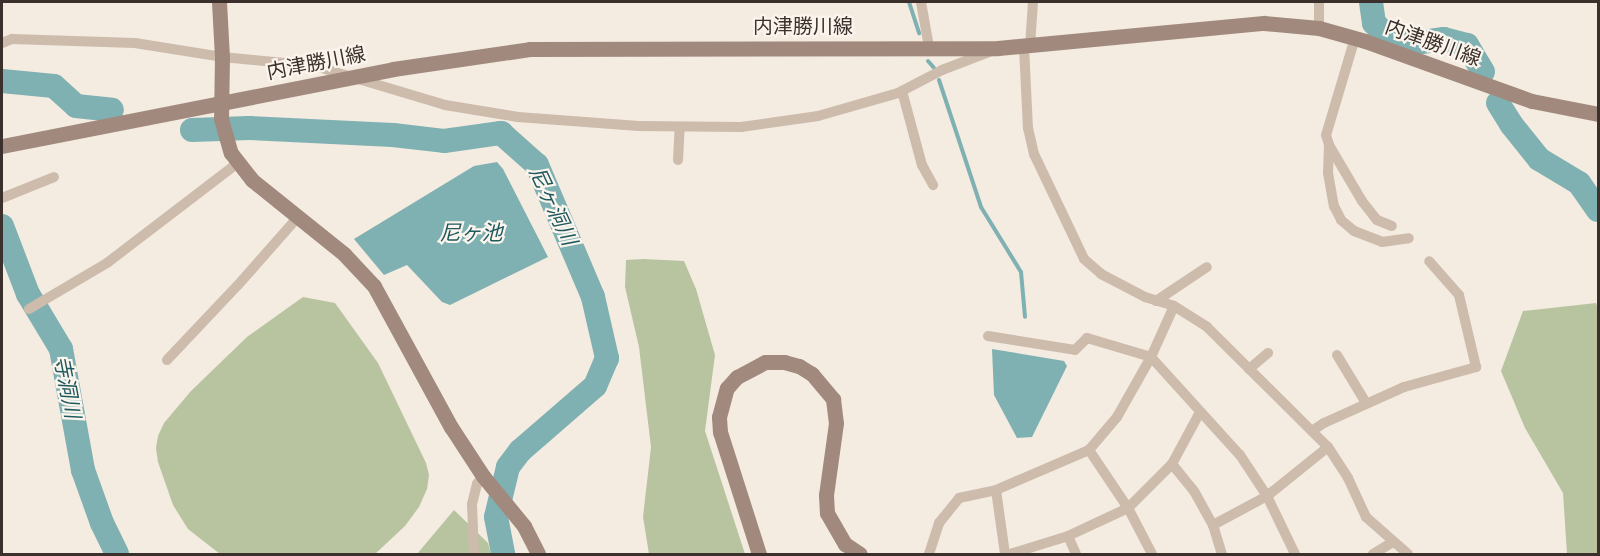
<!DOCTYPE html>
<meta charset="utf-8">
<style>
body{margin:0}
#map{position:relative;width:1600px;height:556px;overflow:hidden;background:#f4ebe1;font-family:"Work Sans","Noto Sans JP",sans-serif}
div>[style]{position:absolute}
.green>*{inset:0;background:#b8c4a0}
.water>*{inset:0;background:#7fb0b2}
.stream>*{height:4px;margin:-2px;padding:0 2px;transform-origin:2px;border-radius:2px;background:#7fb0b2}
.river>*{height:24px;margin:-12px;padding:0 12px;transform-origin:12px;border-radius:12px;background:#7fb0b2}
.street>*{height:10px;margin:-5px;padding:0 5px;transform-origin:5px;border-radius:5px;background:#cdbbac}
.secondary>*{height:15px;margin:-7.5px;padding:0 7.5px;transform-origin:7.5px;border-radius:7.5px;background:#a18a7d}
span{translate:-50% -50%;white-space:nowrap;text-align:center;line-height:1.15;-webkit-text-stroke:4.5px #fbf5ee;paint-order:stroke}
.street-label{font-size:20px;color:#3b302b}
.water-label{font-size:21px;color:#1f5a5e;font-style:italic}
.frame{position:absolute;inset:0;border:3px solid #3b302b;pointer-events:none}
</style>
<div id="map">
<div class="green">
<i style="clip-path:polygon(643px 259px,684px 261px,696px 289px,715px 355px,705px 431px,745px 554px,649px 554px,643px 517px,651px 447px,639px 347px,625px 287px,626px 260px)"></i>
<i style="clip-path:polygon(303px 297px,335px 303px,378px 363px,426px 463px,429px 475px,427px 489px,419px 507px,405px 526px,375px 554px,220px 554px,188px 529px,173px 505px,158px 462px,156px 448px,158px 436px,164px 423px,191px 391px,247px 337px)"></i>
<i style="clip-path:polygon(1596px 303px,1598px 309px,1598px 554px,1567px 554px,1563px 493px,1525px 428px,1501px 371px,1523px 311px)"></i>
<i style="clip-path:polygon(454px 510px,488px 543px,491px 554px,417px 554px)"></i>
</div>
<div class="water">
<i style="clip-path:polygon(497px 162px,503px 169px,548px 257px,450px 305px,442px 302px,407px 265px,384px 275px,354px 239px,474px 166px)"></i>
<i style="clip-path:polygon(992px 349px,1064px 361px,1067px 366px,1032px 437px,1017px 438px,994px 395px)"></i>
</div>
<div class="stream">
<i style="left:909px;top:2px;width:33px;rotate:72deg"></i>
<i style="left:928px;top:61px;width:9px;rotate:49deg"></i>
<i style="left:939px;top:80px;width:134px;rotate:71.7deg"></i>
<i style="left:981px;top:207px;width:76px;rotate:58.4deg"></i>
<i style="left:1021px;top:272px;width:45px;rotate:84.9deg"></i>
</div>
<div class="river">
<i style="left:1371px;top:2px;width:21px;rotate:82deg"></i>
<i style="left:1374px;top:23px;width:10px;rotate:45deg"></i>
<i style="left:1381px;top:30px;width:36px;rotate:21deg"></i>
<i style="left:1415px;top:43px;width:29px;rotate:-8deg"></i>
<i style="left:1444px;top:39px;width:24px;rotate:15deg"></i>
<i style="left:1467px;top:45px;width:31px;rotate:59deg"></i>
<i style="left:2px;top:81px;width:52px;rotate:5.5deg"></i>
<i style="left:54px;top:86px;width:30px;rotate:42deg"></i>
<i style="left:76px;top:106px;width:36px;rotate:6deg"></i>
<i style="left:1498px;top:103px;width:25px;rotate:58deg"></i>
<i style="left:1511px;top:124px;width:45px;rotate:51.3deg"></i>
<i style="left:1539px;top:159px;width:47px;rotate:31deg"></i>
<i style="left:1579px;top:183px;width:33px;rotate:55deg"></i>
<i style="left:192px;top:130px;width:57px;rotate:-2deg"></i>
<i style="left:249px;top:128px;width:144px;rotate:2.8deg"></i>
<i style="left:393px;top:135px;width:51px;rotate:6.7deg"></i>
<i style="left:444px;top:141px;width:58px;rotate:-8deg"></i>
<i style="left:501px;top:133px;width:48px;rotate:41.6deg"></i>
<i style="left:537px;top:165px;width:143px;rotate:67deg"></i>
<i style="left:593px;top:297px;width:63px;rotate:77.1deg"></i>
<i style="left:607px;top:358px;width:30px;rotate:113deg"></i>
<i style="left:595px;top:386px;width:99px;rotate:139.1deg"></i>
<i style="left:520px;top:451px;width:20px;rotate:127deg"></i>
<i style="left:508px;top:467px;width:51px;rotate:103.5deg"></i>
<i style="left:496px;top:517px;width:38px;rotate:79deg"></i>
<i style="left:2px;top:226px;width:73px;rotate:69.1deg"></i>
<i style="left:28px;top:294px;width:64px;rotate:59deg"></i>
<i style="left:61px;top:349px;width:123px;rotate:79.7deg"></i>
<i style="left:83px;top:470px;width:56px;rotate:70.3deg"></i>
<i style="left:102px;top:523px;width:34px;rotate:64deg"></i>
</div>
<div class="street">
<i style="left:921px;top:2px;width:46px;rotate:79.9deg"></i>
<i style="left:1319px;top:2px;width:26px;rotate:90deg"></i>
<i style="left:1355px;top:38px;width:101px;rotate:106.6deg"></i>
<i style="left:1326px;top:135px;width:10px;rotate:73deg"></i>
<i style="left:1329px;top:145px;width:65px;rotate:59.5deg"></i>
<i style="left:1362px;top:201px;width:24px;rotate:52deg"></i>
<i style="left:1377px;top:220px;width:16px;rotate:22deg"></i>
<i style="left:2px;top:43px;width:11px;rotate:-22deg"></i>
<i style="left:12px;top:39px;width:123px;rotate:1.9deg"></i>
<i style="left:135px;top:43px;width:88px;rotate:9.1deg"></i>
<i style="left:222px;top:57px;width:93px;rotate:5.5deg"></i>
<i style="left:315px;top:66px;width:136px;rotate:16.7deg"></i>
<i style="left:445px;top:105px;width:74px;rotate:9.3deg"></i>
<i style="left:518px;top:117px;width:121px;rotate:4.3deg"></i>
<i style="left:639px;top:126px;width:102px;rotate:0.6deg"></i>
<i style="left:741px;top:127px;width:78px;rotate:-8.1deg"></i>
<i style="left:818px;top:116px;width:83px;rotate:-16deg"></i>
<i style="left:898px;top:93px;width:50px;rotate:-27.6deg"></i>
<i style="left:942px;top:70px;width:53px;rotate:-20.8deg"></i>
<i style="left:1030px;top:46px;width:44px;rotate:-86.1deg"></i>
<i style="left:1024px;top:47px;width:81px;rotate:87.2deg"></i>
<i style="left:1028px;top:128px;width:27px;rotate:77deg"></i>
<i style="left:1034px;top:154px;width:116px;rotate:64.5deg"></i>
<i style="left:1084px;top:259px;width:23px;rotate:41deg"></i>
<i style="left:1101px;top:274px;width:50px;rotate:27.6deg"></i>
<i style="left:1145px;top:297px;width:30px;rotate:17deg"></i>
<i style="left:1174px;top:306px;width:39px;rotate:32deg"></i>
<i style="left:1207px;top:327px;width:170px;rotate:44.8deg"></i>
<i style="left:1328px;top:447px;width:37px;rotate:57deg"></i>
<i style="left:1348px;top:478px;width:43px;rotate:65.2deg"></i>
<i style="left:1366px;top:517px;width:56px;rotate:41.4deg"></i>
<i style="left:902px;top:91px;width:77px;rotate:74.9deg"></i>
<i style="left:922px;top:165px;width:23px;rotate:61deg"></i>
<i style="left:1329px;top:145px;width:28px;rotate:92deg"></i>
<i style="left:1328px;top:173px;width:34px;rotate:80deg"></i>
<i style="left:1334px;top:206px;width:16px;rotate:63deg"></i>
<i style="left:1341px;top:220px;width:17px;rotate:40deg"></i>
<i style="left:1354px;top:231px;width:30px;rotate:21deg"></i>
<i style="left:1382px;top:242px;width:27px;rotate:-8deg"></i>
<i style="left:678px;top:160px;width:33px;rotate:-87deg"></i>
<i style="left:2px;top:198px;width:56px;rotate:-22deg"></i>
<i style="left:1156px;top:301px;width:61px;rotate:-33.7deg"></i>
<i style="left:29px;top:309px;width:91px;rotate:-30.5deg"></i>
<i style="left:107px;top:263px;width:165px;rotate:-37.4deg"></i>
<i style="left:988px;top:336px;width:88px;rotate:9.1deg"></i>
<i style="left:1075px;top:350px;width:17px;rotate:-45deg"></i>
<i style="left:1087px;top:338px;width:67px;rotate:16.5deg"></i>
<i style="left:1151px;top:357px;width:132px;rotate:47.8deg"></i>
<i style="left:1240px;top:455px;width:49px;rotate:56.6deg"></i>
<i style="left:1267px;top:496px;width:64px;rotate:64.2deg"></i>
<i style="left:1337px;top:355px;width:56px;rotate:58.9deg"></i>
<i style="left:167px;top:360px;width:103px;rotate:-46.6deg"></i>
<i style="left:238px;top:285px;width:91px;rotate:-48.6deg"></i>
<i style="left:1249px;top:369px;width:25px;rotate:-40deg"></i>
<i style="left:1312px;top:431px;width:14px;rotate:-34deg"></i>
<i style="left:1324px;top:423px;width:88px;rotate:-24.2deg"></i>
<i style="left:1404px;top:387px;width:75px;rotate:-15.5deg"></i>
<i style="left:1476px;top:367px;width:74px;rotate:-103.3deg"></i>
<i style="left:1459px;top:295px;width:45px;rotate:-131.4deg"></i>
<i style="left:1089px;top:450px;width:70px;rotate:56.1deg"></i>
<i style="left:1128px;top:508px;width:52px;rotate:62.4deg"></i>
<i style="left:1172px;top:464px;width:35px;rotate:51deg"></i>
<i style="left:1194px;top:491px;width:39px;rotate:61deg"></i>
<i style="left:1213px;top:525px;width:30px;rotate:73deg"></i>
<i style="left:996px;top:490px;width:65px;rotate:82deg"></i>
<i style="left:1213px;top:525px;width:61px;rotate:-28.2deg"></i>
<i style="left:1267px;top:496px;width:78px;rotate:-38.8deg"></i>
<i style="left:1068px;top:536px;width:20px;rotate:66deg"></i>
<i style="left:474px;top:554px;width:50px;rotate:-92.3deg"></i>
<i style="left:472px;top:504px;width:21px;rotate:-76deg"></i>
<i style="left:477px;top:484px;width:10px;rotate:-53deg"></i>
<i style="left:929px;top:554px;width:33px;rotate:-72deg"></i>
<i style="left:939px;top:523px;width:32px;rotate:-51deg"></i>
<i style="left:959px;top:498px;width:38px;rotate:-12deg"></i>
<i style="left:996px;top:490px;width:101px;rotate:-23.3deg"></i>
<i style="left:1089px;top:450px;width:43px;rotate:-49.7deg"></i>
<i style="left:1117px;top:417px;width:69px;rotate:-60.5deg"></i>
<i style="left:1151px;top:357px;width:56px;rotate:-65.7deg"></i>
<i style="left:1010px;top:554px;width:61px;rotate:-17.2deg"></i>
<i style="left:1068px;top:536px;width:66px;rotate:-25deg"></i>
<i style="left:1128px;top:508px;width:62px;rotate:-45deg"></i>
<i style="left:1172px;top:464px;width:59px;rotate:-61.7deg"></i>
<i style="left:1373px;top:554px;width:23px;rotate:-31deg"></i>
</div>
<div class="secondary">
<i style="left:219px;top:2px;width:55px;rotate:86.9deg"></i>
<i style="left:222px;top:57px;width:62px;rotate:90.9deg"></i>
<i style="left:221px;top:119px;width:35px;rotate:74deg"></i>
<i style="left:231px;top:153px;width:34px;rotate:52deg"></i>
<i style="left:252px;top:180px;width:118px;rotate:38.8deg"></i>
<i style="left:344px;top:254px;width:44px;rotate:46.8deg"></i>
<i style="left:374px;top:286px;width:161px;rotate:61.4deg"></i>
<i style="left:451px;top:427px;width:59px;rotate:56.9deg"></i>
<i style="left:483px;top:476px;width:65px;rotate:50.6deg"></i>
<i style="left:524px;top:526px;width:31px;rotate:63deg"></i>
<i style="left:2px;top:146px;width:399px;rotate:-11.1deg"></i>
<i style="left:393px;top:69px;width:138px;rotate:-8.3deg"></i>
<i style="left:530px;top:49px;width:468px;rotate:-0.1deg"></i>
<i style="left:998px;top:48px;width:267px;rotate:-5.4deg"></i>
<i style="left:1264px;top:23px;width:55px;rotate:5.2deg"></i>
<i style="left:1319px;top:28px;width:48px;rotate:15.8deg"></i>
<i style="left:1365px;top:41px;width:177px;rotate:19.8deg"></i>
<i style="left:1532px;top:101px;width:67px;rotate:11.1deg"></i>
<i style="left:759px;top:554px;width:128px;rotate:-107.7deg"></i>
<i style="left:720px;top:432px;width:15px;rotate:-94deg"></i>
<i style="left:719px;top:417px;width:30px;rotate:-75deg"></i>
<i style="left:727px;top:388px;width:15px;rotate:-48deg"></i>
<i style="left:737px;top:377px;width:32px;rotate:-28deg"></i>
<i style="left:765px;top:362px;width:19px"></i>
<i style="left:784px;top:362px;width:16px;rotate:15deg"></i>
<i style="left:799px;top:366px;width:15px;rotate:32deg"></i>
<i style="left:812px;top:374px;width:33px;rotate:50deg"></i>
<i style="left:833px;top:399px;width:24px;rotate:83deg"></i>
<i style="left:836px;top:423px;width:73px;rotate:97.9deg"></i>
<i style="left:826px;top:495px;width:18px;rotate:87deg"></i>
<i style="left:827px;top:513px;width:36px;rotate:60deg"></i>
<i style="left:845px;top:544px;width:18px;rotate:34deg"></i>
</div>
<div class="street-label">
<span style="left:803px;top:26px">内津勝川線</span>
<span style="left:1433px;top:43px;rotate:20deg">内津勝川線</span>
<span style="left:316px;top:63px;rotate:-11deg">内津勝川線</span>
</div>
<div class="water-label">
<span style="left:553px;top:206px;rotate:65deg">尼ヶ洞川</span>
<span style="left:471px;top:233px">尼ヶ池</span>
<span style="left:67px;top:387px;rotate:79deg">寺洞川</span>
</div>
<div class="frame"></div>
</div>
